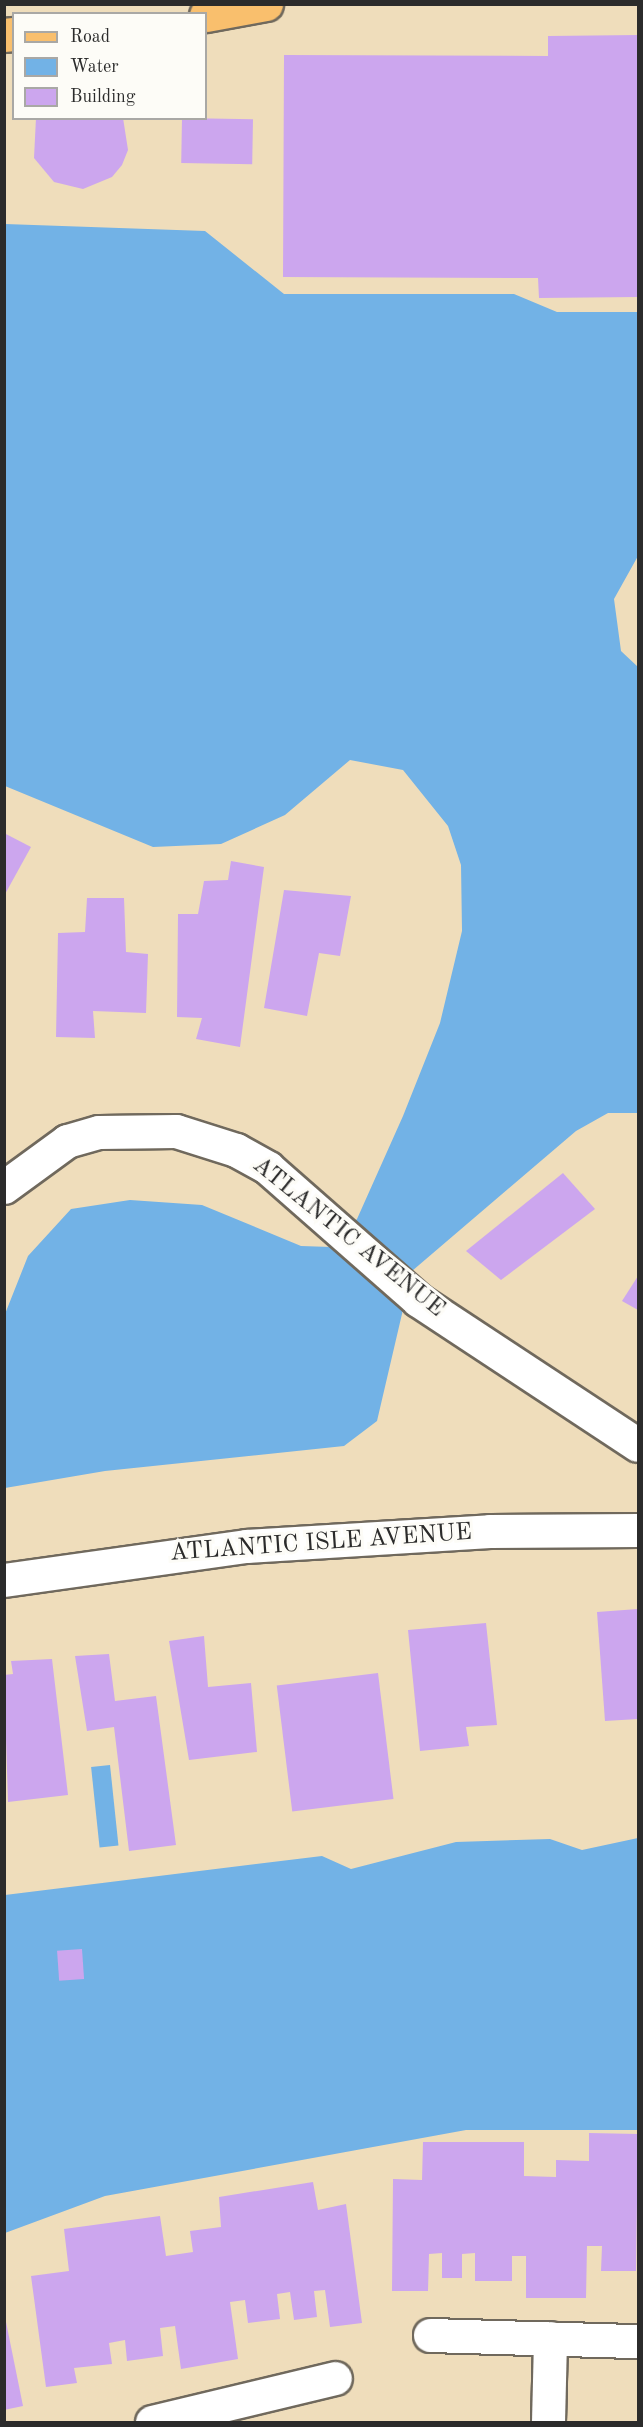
<!DOCTYPE html>
<style>
body{margin:0}
#map{position:relative;width:643px;height:2427px;overflow:hidden;background:#efddbb;font-family:"Old Standard TT",serif}
div>[style]{position:absolute}
.water>*{inset:0;background:#72b2e6;transform-origin:0 0}
.building>*{inset:0;background:#cca6ee;transform-origin:0 0}
.roads{filter:drop-shadow(2px 0 #70695d) drop-shadow(-2px 0 #70695d) drop-shadow(0 2px #70695d) drop-shadow(0 -2px #70695d)}
.minor>*{height:33px;margin:-16.5px;padding:0 16.5px;transform-origin:16.5px;border-radius:16.5px;background:#fff}
.major>*{height:33px;margin:-16.5px;padding:0 16.5px;transform-origin:16.5px;border-radius:16.5px;background:#f9bf6d}
span{translate:-50% -50%;white-space:nowrap;text-align:center;line-height:1.15;-webkit-text-stroke:6px #fdfcf7;paint-order:stroke}
.street-label{font-size:24px;color:#2b2b2b}
.frame{position:absolute;inset:0;border:6px solid #2b2b2b;pointer-events:none}
.legend{position:absolute;left:12px;top:12px;width:195px;height:108px;box-sizing:border-box;background:#fdfcf7;border:2px solid #a9a8a5;margin:0;padding:8px 10px;list-style:none;font-size:18px;color:#2b2b2b}
.legend li{display:flex;align-items:center;gap:12px;height:30px}
.legend b{width:30px;border:2px solid #a9a8a5}
</style>
<div id="map">
<div class="water">
<i style="clip-path:polygon(5px 224px,205px 231px,284px 294px,514px 294px,557px 312px,638px 312px,638px 556px,614px 599px,621px 651px,638px 667px,638px 1113px,608px 1113px,576px 1131px,412px 1271px,377px 1421px,344px 1446px,105px 1471px,5px 1488px,5px 1314px,28px 1256px,71px 1209px,130px 1200px,202px 1205px,301px 1246px,331px 1247px,357px 1219px,403px 1116px,440px 1023px,462px 931px,461px 865px,448px 826px,403px 770px,350px 760px,285px 815px,221px 844px,153px 847px,5px 786px)"></i>
<i style="left:110px;top:1765px;width:81px;height:19px;rotate:84deg"></i>
<i style="clip-path:polygon(638px 1838px,638px 2130px,466px 2130px,105px 2196px,5px 2233px,5px 1895px,322px 1856px,351px 1869px,456px 1842px,550px 1839px,582px 1850px)"></i>
</div>
<div class="building">
<i style="clip-path:polygon(638px 35px,638px 297px,539px 298px,538px 278px,283px 277px,284px 55px,548px 56px,548px 36px)"></i>
<i style="clip-path:polygon(36px 118px,123px 118px,128px 150px,122px 165px,112px 177px,83px 189px,54px 182px,34px 158px)"></i>
<i style="left:182px;top:118px;width:71px;height:45px;rotate:1deg"></i>
<i style="clip-path:polygon(4px 833px,31px 847px,4px 896px)"></i>
<i style="clip-path:polygon(231px 861px,264px 867px,240px 1047px,196px 1039px,202px 1018px,177px 1017px,178px 914px,198px 914px,204px 881px,228px 880px)"></i>
<i style="clip-path:polygon(284px 890px,351px 896px,340px 956px,319px 953px,307px 1016px,264px 1008px)"></i>
<i style="clip-path:polygon(87px 898px,124px 898px,126px 952px,148px 954px,146px 1013px,93px 1011px,95px 1038px,56px 1037px,58px 933px,85px 932px)"></i>
<i style="clip-path:polygon(563px 1173px,595px 1209px,501px 1280px,466px 1251px)"></i>
<i style="clip-path:polygon(638px 1276px,638px 1310px,622px 1301px)"></i>
<i style="clip-path:polygon(638px 1609px,638px 1719px,605px 1721px,597px 1612px)"></i>
<i style="clip-path:polygon(486px 1623px,497px 1725px,466px 1727px,469px 1746px,420px 1751px,408px 1630px)"></i>
<i style="clip-path:polygon(204px 1636px,208px 1687px,251px 1683px,257px 1752px,189px 1760px,169px 1641px)"></i>
<i style="clip-path:polygon(109px 1654px,115px 1701px,156px 1696px,176px 1845px,129px 1851px,114px 1727px,87px 1731px,75px 1656px)"></i>
<i style="clip-path:polygon(52px 1659px,68px 1795px,8px 1802px,4px 1675px,13px 1674px,11px 1661px)"></i>
<i style="left:378px;top:1673px;width:127px;height:102px;rotate:83deg"></i>
<i style="left:82px;top:1949px;width:30px;height:25px;rotate:86deg"></i>
<i style="clip-path:polygon(589px 2133px,638px 2134px,636px 2271px,601px 2271px,602px 2246px,587px 2246px,586px 2298px,526px 2298px,526px 2256px,512px 2256px,512px 2281px,475px 2281px,475px 2253px,462px 2254px,462px 2278px,442px 2278px,442px 2253px,429px 2254px,428px 2291px,392px 2291px,393px 2179px,422px 2180px,423px 2142px,524px 2142px,524px 2176px,556px 2177px,556px 2160px,589px 2161px)"></i>
<i style="clip-path:polygon(313px 2182px,318px 2210px,346px 2204px,362px 2323px,330px 2327px,325px 2290px,314px 2291px,317px 2317px,294px 2320px,290px 2292px,277px 2294px,280px 2319px,248px 2323px,245px 2300px,230px 2302px,238px 2359px,181px 2369px,175px 2326px,160px 2328px,163px 2356px,127px 2361px,125px 2340px,109px 2343px,112px 2364px,74px 2368px,77px 2383px,46px 2387px,31px 2276px,69px 2271px,64px 2229px,160px 2216px,166px 2256px,193px 2252px,190px 2231px,221px 2227px,219px 2197px)"></i>
<i style="clip-path:polygon(4px 2312px,23px 2406px,4px 2410px)"></i>
</div>
<div class="roads">
<div class="minor">
<i style="left:4px;top:1187px;width:78px;rotate:-36.1deg"></i>
<i style="left:67px;top:1141px;width:33px;rotate:-16deg"></i>
<i style="left:99px;top:1132px;width:77px;rotate:-0.7deg"></i>
<i style="left:176px;top:1131px;width:63px;rotate:17.6deg"></i>
<i style="left:236px;top:1150px;width:37px;rotate:29deg"></i>
<i style="left:268px;top:1168px;width:200px;rotate:41.3deg"></i>
<i style="left:418px;top:1300px;width:263px;rotate:33.4deg"></i>
<i style="left:4px;top:1580px;width:244px;rotate:-8deg"></i>
<i style="left:246px;top:1546px;width:244px;rotate:-3.5deg"></i>
<i style="left:490px;top:1531px;width:148px;rotate:-0.4deg"></i>
<i style="left:430px;top:2335px;width:208px;rotate:1.7deg"></i>
<i style="left:152px;top:2422px;width:188px;rotate:-13.5deg"></i>
<i style="left:548px;top:2422px;width:84px;rotate:-88.6deg"></i>
</div>
<div class="major">
<i style="left:206px;top:15px;width:61px;rotate:-10.4deg"></i>
<i style="left:4px;top:35px;width:10px;rotate:-6deg"></i>
</div>
</div>
<div class="street-label">
<span style="left:348px;top:1238px;rotate:39deg">ATLANTIC AVENUE</span>
<span style="left:321px;top:1544px;rotate:-4deg">ATLANTIC ISLE AVENUE</span>
</div>
<div class="frame"></div>
<ul class="legend">
<li><b style="height:8px;background:#f9bf6d"></b>Road</li>
<li><b style="height:16px;background:#72b2e6"></b>Water</li>
<li><b style="height:16px;background:#cca6ee"></b>Building</li>
</ul>
</div>
